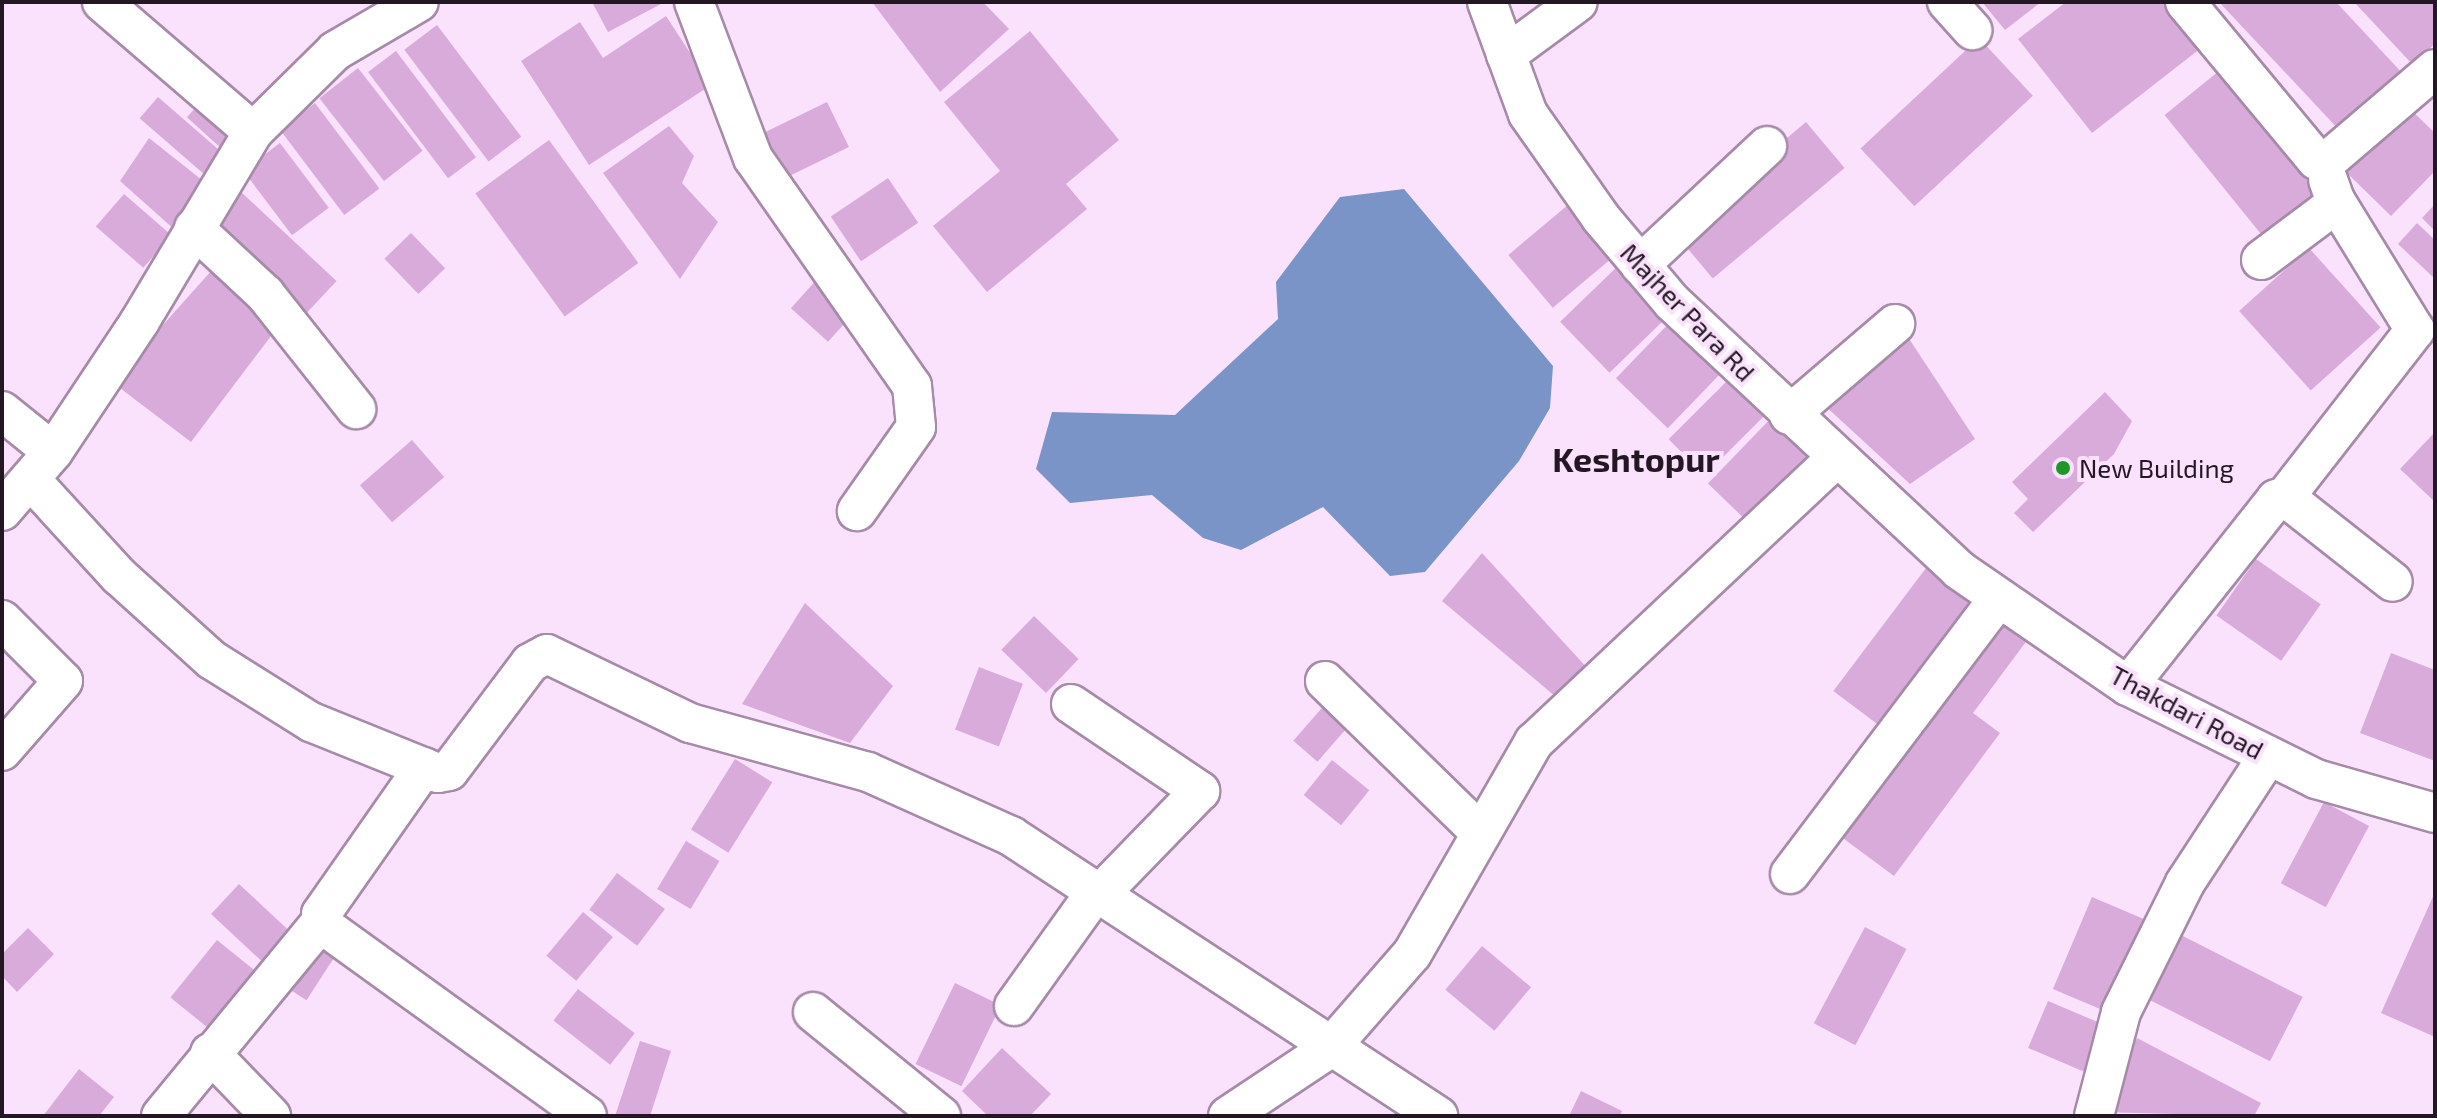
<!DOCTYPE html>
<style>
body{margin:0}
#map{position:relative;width:2437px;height:1118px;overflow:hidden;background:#fae2fc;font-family:"Exo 2",sans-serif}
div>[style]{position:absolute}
.water>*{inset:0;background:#7a94c8}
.building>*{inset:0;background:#d8abdb;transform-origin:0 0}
.roads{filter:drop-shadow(2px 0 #a68ba8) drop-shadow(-2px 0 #a68ba8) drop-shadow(0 2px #a68ba8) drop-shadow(0 -2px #a68ba8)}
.minor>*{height:38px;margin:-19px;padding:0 19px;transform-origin:19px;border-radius:19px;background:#fff}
.dots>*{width:22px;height:22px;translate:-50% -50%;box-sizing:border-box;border:4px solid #fae2fc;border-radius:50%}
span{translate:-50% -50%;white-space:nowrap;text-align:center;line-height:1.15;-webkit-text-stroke:8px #fae2fc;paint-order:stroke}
.street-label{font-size:26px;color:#221723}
.poi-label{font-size:26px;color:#221723}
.left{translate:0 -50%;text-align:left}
.district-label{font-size:34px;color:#221723;font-weight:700}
.frame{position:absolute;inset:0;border:4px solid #221723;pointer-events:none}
</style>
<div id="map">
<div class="water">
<i style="clip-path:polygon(1404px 189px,1553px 366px,1550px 408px,1519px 461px,1425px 572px,1390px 576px,1323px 507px,1241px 550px,1203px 538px,1152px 495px,1070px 503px,1036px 469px,1052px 412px,1175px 415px,1278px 319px,1276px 282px,1340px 197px)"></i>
</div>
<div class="building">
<i style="clip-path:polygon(592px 2px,660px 2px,661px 4px,608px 32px)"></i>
<i style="clip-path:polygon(872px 2px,983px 2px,1009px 29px,940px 92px)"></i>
<i style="clip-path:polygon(1982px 2px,2041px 2px,2005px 30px)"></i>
<i style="clip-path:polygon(2066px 2px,2165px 2px,2201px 48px,2092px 133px,2018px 39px)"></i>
<i style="clip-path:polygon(2219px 2px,2336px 2px,2404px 75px,2342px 133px)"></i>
<i style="clip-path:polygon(2354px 2px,2435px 2px,2435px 43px,2414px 66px)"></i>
<i style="clip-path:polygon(666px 16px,711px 85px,589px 165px,521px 61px,580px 22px,603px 58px)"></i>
<i style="left:437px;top:25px;width:140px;height:41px;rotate:53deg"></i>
<i style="clip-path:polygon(1030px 31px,1119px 140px,1066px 184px,1087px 209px,987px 292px,933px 226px,1000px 171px,944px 102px)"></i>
<i style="left:1979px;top:38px;width:79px;height:162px;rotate:47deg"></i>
<i style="left:396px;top:51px;width:133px;height:35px;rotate:53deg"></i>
<i style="left:358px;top:68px;width:105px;height:49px;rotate:52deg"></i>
<i style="left:2219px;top:71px;width:156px;height:70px;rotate:51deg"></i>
<i style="left:207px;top:95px;width:45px;height:30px;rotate:42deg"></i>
<i style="left:158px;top:97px;width:84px;height:28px;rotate:41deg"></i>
<i style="left:827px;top:102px;width:50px;height:72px;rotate:64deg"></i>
<i style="left:315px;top:103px;width:107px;height:44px;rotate:53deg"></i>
<i style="clip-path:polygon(2409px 108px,2435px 133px,2435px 171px,2391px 216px,2346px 172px)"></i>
<i style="left:1806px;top:122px;width:60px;height:172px;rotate:50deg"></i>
<i style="clip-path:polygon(669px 126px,694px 156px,682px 183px,718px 222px,680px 279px,603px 173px)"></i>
<i style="clip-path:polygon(149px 138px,202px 180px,175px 230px,120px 181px)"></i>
<i style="left:549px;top:140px;width:152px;height:91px;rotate:54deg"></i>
<i style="left:280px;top:143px;width:81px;height:46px;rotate:53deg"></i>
<i style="left:888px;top:178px;width:54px;height:69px;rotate:56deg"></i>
<i style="left:240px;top:191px;width:132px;height:50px;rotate:43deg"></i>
<i style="left:124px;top:194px;width:63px;height:43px;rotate:41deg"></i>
<i style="left:1575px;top:199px;width:69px;height:87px;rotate:50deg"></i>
<i style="clip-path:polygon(2435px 204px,2435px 231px,2422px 218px)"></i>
<i style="clip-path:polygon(2417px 223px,2435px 240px,2435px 279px,2398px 244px)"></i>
<i style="left:411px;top:233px;width:49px;height:37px;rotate:46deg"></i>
<i style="left:2309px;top:248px;width:107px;height:94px;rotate:48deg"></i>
<i style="left:1622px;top:262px;width:71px;height:86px;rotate:46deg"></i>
<i style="clip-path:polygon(212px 270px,277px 328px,191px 442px,112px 382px)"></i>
<i style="left:819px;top:277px;width:50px;height:42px;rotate:42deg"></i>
<i style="left:1675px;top:317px;width:72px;height:85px;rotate:44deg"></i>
<i style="clip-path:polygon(1900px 325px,1975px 439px,1910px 484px,1822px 403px)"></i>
<i style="left:1733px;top:375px;width:51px;height:91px;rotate:45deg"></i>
<i style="clip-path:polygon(2105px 392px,2132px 421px,2114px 454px,2033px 532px,2014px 513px,2028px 499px,2012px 482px)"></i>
<i style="left:1776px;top:413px;width:53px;height:98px;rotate:44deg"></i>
<i style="clip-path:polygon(2435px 432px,2435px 502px,2400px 469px)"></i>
<i style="left:412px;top:440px;width:49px;height:69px;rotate:49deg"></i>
<i style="clip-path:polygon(1482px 553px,1589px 670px,1556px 697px,1442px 601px)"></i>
<i style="left:2256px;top:559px;width:79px;height:69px;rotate:35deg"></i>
<i style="left:1926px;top:568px;width:60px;height:154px;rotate:37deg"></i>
<i style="clip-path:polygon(805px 603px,893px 686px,850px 743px,742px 704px)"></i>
<i style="left:1034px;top:616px;width:62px;height:47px;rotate:44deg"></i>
<i style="clip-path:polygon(1997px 617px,2028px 639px,1973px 713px,2000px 733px,1894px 876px,1836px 833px)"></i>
<i style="clip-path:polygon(2391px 653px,2435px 670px,2435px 761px,2360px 733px)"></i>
<i style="left:979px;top:667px;width:47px;height:67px;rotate:21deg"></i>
<i style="left:1334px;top:694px;width:32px;height:62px;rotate:41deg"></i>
<i style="left:735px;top:759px;width:44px;height:83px;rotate:32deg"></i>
<i style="left:1332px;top:760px;width:48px;height:45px;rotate:39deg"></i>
<i style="left:2324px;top:802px;width:51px;height:92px;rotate:28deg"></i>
<i style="left:686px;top:841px;width:39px;height:56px;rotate:31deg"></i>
<i style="left:617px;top:873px;width:60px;height:46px;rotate:37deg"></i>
<i style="left:239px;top:884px;width:74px;height:41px;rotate:43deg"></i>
<i style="clip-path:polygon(2435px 892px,2435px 1037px,2381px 1013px)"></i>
<i style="left:2092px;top:897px;width:62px;height:100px;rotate:23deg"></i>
<i style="left:583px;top:912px;width:39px;height:57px;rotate:40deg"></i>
<i style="left:1865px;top:927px;width:47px;height:109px;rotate:28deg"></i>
<i style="clip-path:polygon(28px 928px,54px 954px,17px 992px,2px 976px,2px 954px)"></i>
<i style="left:312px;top:931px;width:33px;height:61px;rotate:33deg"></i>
<i style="left:2177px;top:933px;width:141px;height:72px;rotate:27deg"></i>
<i style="left:217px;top:940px;width:55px;height:74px;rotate:39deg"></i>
<i style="left:1482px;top:946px;width:64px;height:57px;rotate:40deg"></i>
<i style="left:955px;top:983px;width:51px;height:90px;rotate:26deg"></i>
<i style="left:578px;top:989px;width:72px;height:40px;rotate:38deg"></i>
<i style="left:2048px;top:1001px;width:64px;height:51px;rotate:23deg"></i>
<i style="clip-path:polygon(2137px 1038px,2261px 1103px,2254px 1116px,2099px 1112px)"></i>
<i style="clip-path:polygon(640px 1041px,671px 1051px,650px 1116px,615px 1116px)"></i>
<i style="clip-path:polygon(1002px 1048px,1051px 1094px,1030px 1116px,988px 1116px,962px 1091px)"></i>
<i style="clip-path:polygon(79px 1069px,114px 1097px,99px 1116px,43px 1116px)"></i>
<i style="clip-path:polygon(1581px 1091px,1622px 1111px,1620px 1116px,1569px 1116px)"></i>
</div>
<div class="roads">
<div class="minor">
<i style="left:102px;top:2px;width:199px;rotate:40.7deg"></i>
<i style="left:694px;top:2px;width:167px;rotate:69.3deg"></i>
<i style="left:753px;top:158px;width:278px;rotate:55.1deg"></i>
<i style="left:912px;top:386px;width:41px;rotate:84.4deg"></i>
<i style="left:916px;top:427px;width:103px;rotate:125.1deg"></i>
<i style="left:1487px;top:2px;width:119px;rotate:69.9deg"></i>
<i style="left:1528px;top:114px;width:127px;rotate:54.9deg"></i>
<i style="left:1601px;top:218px;width:110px;rotate:49.8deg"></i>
<i style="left:1672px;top:302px;width:393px;rotate:43deg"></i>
<i style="left:1959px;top:570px;width:205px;rotate:34.5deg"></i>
<i style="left:2128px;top:686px;width:210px;rotate:26.3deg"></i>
<i style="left:2316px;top:779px;width:124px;rotate:15.9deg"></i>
<i style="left:1947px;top:2px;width:38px;rotate:48deg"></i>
<i style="left:2185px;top:2px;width:205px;rotate:50.3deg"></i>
<i style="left:2316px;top:160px;width:10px;rotate:11deg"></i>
<i style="left:2326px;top:162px;width:143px;rotate:-40.5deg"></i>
<i style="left:1506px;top:55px;width:89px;rotate:-36.4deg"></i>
<i style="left:194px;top:228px;width:97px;rotate:42.9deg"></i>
<i style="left:265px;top:294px;width:147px;rotate:51.6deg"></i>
<i style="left:2261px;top:260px;width:85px;rotate:-36.9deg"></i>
<i style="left:2329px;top:209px;width:11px;rotate:-56deg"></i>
<i style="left:2335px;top:200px;width:21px;rotate:-109deg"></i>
<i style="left:1640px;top:265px;width:174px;rotate:-43.1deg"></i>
<i style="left:2px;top:411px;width:65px;rotate:38.8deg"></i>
<i style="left:1789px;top:415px;width:140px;rotate:-40.6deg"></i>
<i style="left:30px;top:479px;width:132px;rotate:47.5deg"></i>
<i style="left:119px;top:576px;width:125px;rotate:42.1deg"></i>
<i style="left:212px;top:660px;width:117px;rotate:32.1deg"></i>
<i style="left:311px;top:722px;width:137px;rotate:21.9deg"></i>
<i style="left:438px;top:773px;width:11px;rotate:-10deg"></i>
<i style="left:449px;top:771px;width:135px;rotate:-53.1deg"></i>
<i style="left:530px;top:663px;width:19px;rotate:-28deg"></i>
<i style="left:547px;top:654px;width:159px;rotate:25.8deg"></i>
<i style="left:690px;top:723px;width:185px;rotate:15.4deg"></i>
<i style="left:868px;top:772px;width:157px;rotate:24.1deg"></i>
<i style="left:1011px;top:836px;width:511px;rotate:33.25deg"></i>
<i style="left:2285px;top:497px;width:212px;rotate:-52.1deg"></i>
<i style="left:2415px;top:330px;width:153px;rotate:-121.6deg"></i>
<i style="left:2px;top:511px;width:78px;rotate:-49.2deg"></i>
<i style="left:53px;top:452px;width:157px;rotate:-56.4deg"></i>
<i style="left:140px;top:321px;width:220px;rotate:-59.1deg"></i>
<i style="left:253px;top:132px;width:115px;rotate:-44.6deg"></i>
<i style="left:335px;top:51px;width:97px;rotate:-30.3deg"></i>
<i style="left:2px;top:620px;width:86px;rotate:45deg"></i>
<i style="left:63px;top:681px;width:93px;rotate:131.1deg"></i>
<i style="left:1325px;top:681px;width:218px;rotate:44.3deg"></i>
<i style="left:2128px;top:686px;width:238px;rotate:-51.6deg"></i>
<i style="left:2276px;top:499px;width:9px;rotate:-13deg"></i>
<i style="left:2285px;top:497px;width:137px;rotate:38.2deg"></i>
<i style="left:1071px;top:704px;width:156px;rotate:34deg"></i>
<i style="left:1200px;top:791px;width:145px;rotate:134.2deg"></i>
<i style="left:424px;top:767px;width:179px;rotate:125deg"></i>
<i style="left:321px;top:914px;width:12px;rotate:76deg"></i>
<i style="left:324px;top:926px;width:324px;rotate:35.8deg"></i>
<i style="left:1790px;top:874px;width:346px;rotate:-52.9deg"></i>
<i style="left:1014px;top:1006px;width:139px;rotate:-54.4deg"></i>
<i style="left:813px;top:1012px;width:165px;rotate:39.1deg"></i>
<i style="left:210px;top:1053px;width:88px;rotate:45.9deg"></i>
<i style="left:161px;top:1116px;width:253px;rotate:-50.5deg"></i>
<i style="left:1228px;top:1116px;width:121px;rotate:-33.6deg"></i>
<i style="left:1329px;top:1049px;width:126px;rotate:-48.9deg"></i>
<i style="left:1412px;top:954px;width:245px;rotate:-60.1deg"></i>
<i style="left:1534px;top:742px;width:416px;rotate:-43.2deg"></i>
<i style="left:2094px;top:1116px;width:107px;rotate:-75.4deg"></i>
<i style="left:2121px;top:1012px;width:144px;rotate:-63.6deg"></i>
<i style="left:2185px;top:883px;width:152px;rotate:-56.8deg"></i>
</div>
</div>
<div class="dots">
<i style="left:2063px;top:468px;background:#1c9728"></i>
</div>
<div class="street-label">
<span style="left:1688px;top:312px;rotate:46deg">Majher Para Rd</span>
<span style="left:2187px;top:712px;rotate:28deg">Thakdari Road</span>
</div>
<div class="poi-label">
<span class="left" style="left:2079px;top:468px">New Building</span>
</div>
<div class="district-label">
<span style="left:1636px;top:459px">Keshtopur</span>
</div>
<div class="frame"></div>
</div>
